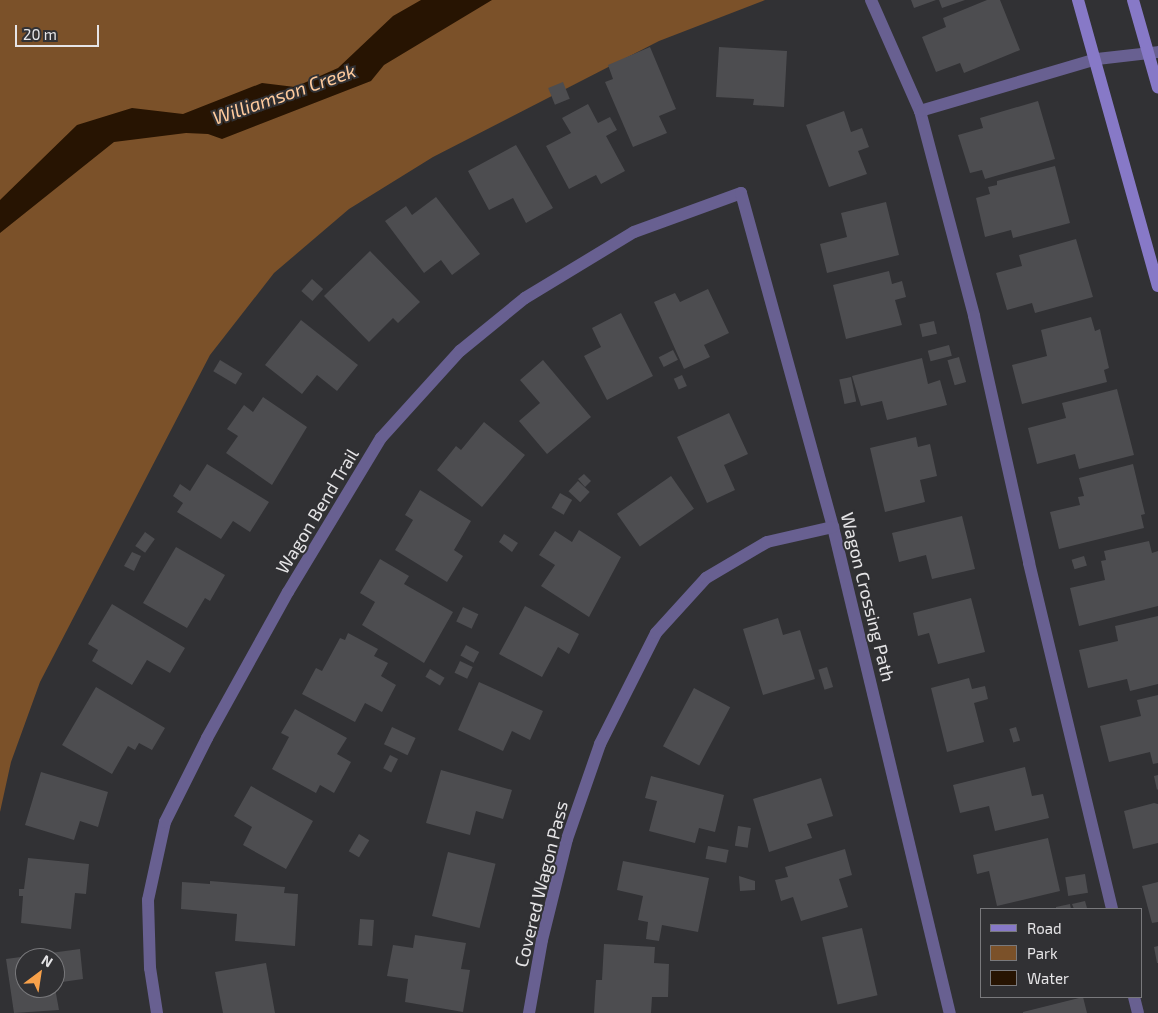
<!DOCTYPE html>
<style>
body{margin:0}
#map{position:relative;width:1158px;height:1013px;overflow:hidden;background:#313134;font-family:"Exo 2",sans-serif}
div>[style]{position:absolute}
.green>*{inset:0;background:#7b5129}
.water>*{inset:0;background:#271402}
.building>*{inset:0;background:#4d4d50;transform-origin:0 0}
.service>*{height:12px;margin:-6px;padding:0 6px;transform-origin:6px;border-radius:6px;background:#686091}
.minor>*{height:12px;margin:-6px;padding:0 6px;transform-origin:6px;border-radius:6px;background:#686091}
.secondary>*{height:12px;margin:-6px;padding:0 6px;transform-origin:6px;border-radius:6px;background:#8779c7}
span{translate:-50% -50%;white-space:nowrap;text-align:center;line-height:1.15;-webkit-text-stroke:4px #313134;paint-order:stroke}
.street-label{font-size:18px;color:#e6e5e7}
.water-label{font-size:19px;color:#ffcb9d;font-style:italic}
.legend{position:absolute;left:980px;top:908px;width:162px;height:90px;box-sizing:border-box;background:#313134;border:1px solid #79797c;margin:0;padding:6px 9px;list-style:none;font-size:15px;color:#e6e5e7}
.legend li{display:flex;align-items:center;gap:10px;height:25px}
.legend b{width:25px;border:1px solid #79797c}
.north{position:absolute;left:15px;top:948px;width:50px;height:50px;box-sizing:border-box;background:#313134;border:1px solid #79797c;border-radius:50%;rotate:31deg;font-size:14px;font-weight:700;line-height:20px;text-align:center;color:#e6e5e7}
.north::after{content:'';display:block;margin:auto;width:18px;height:22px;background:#f8a14a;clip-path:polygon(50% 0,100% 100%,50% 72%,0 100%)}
.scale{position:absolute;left:15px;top:25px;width:84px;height:22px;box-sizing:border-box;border:2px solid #e6e5e7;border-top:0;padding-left:6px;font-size:15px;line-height:18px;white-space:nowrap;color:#e6e5e7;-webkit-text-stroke:4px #313134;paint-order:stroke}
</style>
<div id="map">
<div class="green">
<i style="clip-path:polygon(0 0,765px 0,659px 41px,433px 157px,349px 209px,274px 273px,210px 355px,40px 682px,11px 762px,0 812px)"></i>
</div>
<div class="water">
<i style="clip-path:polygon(421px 0,492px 0,384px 65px,371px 81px,222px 139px,208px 134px,186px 133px,114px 142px,0 233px,0 200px,77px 125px,132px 108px,183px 114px,262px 83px,295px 87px,338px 68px,393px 16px)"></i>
</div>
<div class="building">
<i style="clip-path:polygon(911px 0,936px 0,914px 8px)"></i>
<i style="clip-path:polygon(939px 0,965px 0,942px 8px)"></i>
<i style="clip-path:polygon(987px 0,1000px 0,1020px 50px,964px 73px,960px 63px,936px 72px,922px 37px,946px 27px,943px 18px)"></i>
<i style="clip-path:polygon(650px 47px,676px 109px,659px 116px,667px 133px,633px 147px,605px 82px,613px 79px,608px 65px)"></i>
<i style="clip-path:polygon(719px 47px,787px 51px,784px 107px,753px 105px,754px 99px,716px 97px)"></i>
<i style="left:563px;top:82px;width:18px;height:16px;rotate:68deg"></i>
<i style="clip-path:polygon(1038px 101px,1055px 159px,985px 179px,982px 170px,970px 173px,958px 135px,983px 128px,980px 118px)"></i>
<i style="clip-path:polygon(588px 104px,598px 123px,610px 117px,617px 130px,606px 136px,625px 171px,601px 184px,596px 175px,569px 189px,546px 146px,571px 133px,562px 118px)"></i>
<i style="clip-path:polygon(844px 111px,851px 132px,862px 128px,869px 147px,858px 151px,867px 174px,829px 187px,806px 125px)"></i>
<i style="clip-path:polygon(516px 145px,553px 208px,526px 223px,513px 198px,489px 210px,468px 171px)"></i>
<i style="clip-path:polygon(1055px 166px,1070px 223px,1013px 238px,1011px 230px,985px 237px,976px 198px,990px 194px,988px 187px,997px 185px,997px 181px)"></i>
<i style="clip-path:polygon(436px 197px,480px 254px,452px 275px,441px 260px,424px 273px,385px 221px,406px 206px,412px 215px)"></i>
<i style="clip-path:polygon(886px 202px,899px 255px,827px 273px,820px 244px,847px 237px,841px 213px)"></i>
<i style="clip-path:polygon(1076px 239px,1093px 297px,1035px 313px,1032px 303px,1007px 310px,996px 273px,1022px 266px,1019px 255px)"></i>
<i style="clip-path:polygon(370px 251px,420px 302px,398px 323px,393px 318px,369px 342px,324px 296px)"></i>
<i style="clip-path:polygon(889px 271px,892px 284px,902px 281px,906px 297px,895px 300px,902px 325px,846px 339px,833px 285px)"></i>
<i style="left:312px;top:279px;width:15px;height:16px;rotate:42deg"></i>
<i style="clip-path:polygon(708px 289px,729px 333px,704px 345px,710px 357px,684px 369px,654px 302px,675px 293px,680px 302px)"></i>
<i style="clip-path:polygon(621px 313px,653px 376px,607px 400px,584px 356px,601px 347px,592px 328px)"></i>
<i style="clip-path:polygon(1091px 317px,1095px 331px,1100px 329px,1109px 368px,1104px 370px,1107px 382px,1022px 404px,1012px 365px,1047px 356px,1041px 330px)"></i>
<i style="clip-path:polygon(301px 320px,358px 365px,337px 391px,317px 375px,302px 394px,265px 365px)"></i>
<i style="left:934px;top:321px;width:13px;height:15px;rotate:77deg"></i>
<i style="left:949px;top:345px;width:11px;height:22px;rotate:75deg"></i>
<i style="left:673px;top:350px;width:11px;height:16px;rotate:63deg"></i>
<i style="left:959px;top:357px;width:26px;height:12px;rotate:74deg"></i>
<i style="clip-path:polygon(922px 358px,928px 384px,940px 380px,947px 405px,887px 420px,882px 401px,861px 406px,852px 376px)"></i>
<i style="left:220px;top:360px;width:26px;height:13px;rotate:31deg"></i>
<i style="clip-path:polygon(543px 360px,591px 417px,547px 454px,519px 421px,540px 403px,520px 380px)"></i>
<i style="left:682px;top:375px;width:12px;height:9px;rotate:66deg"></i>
<i style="left:851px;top:377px;width:25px;height:12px;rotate:78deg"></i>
<i style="clip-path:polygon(1117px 389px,1134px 455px,1079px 469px,1075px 454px,1037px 464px,1028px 428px,1066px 418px,1062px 403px)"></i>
<i style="clip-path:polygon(263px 397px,307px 427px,272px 485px,226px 453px,238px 436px,227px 429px,244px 405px,253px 412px)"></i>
<i style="clip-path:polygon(729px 413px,748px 454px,724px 465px,735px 490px,707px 503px,677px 437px)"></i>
<i style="clip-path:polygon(484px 422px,525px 455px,482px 507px,437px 470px,456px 446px,461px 450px)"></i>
<i style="clip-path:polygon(916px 437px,918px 447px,930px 444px,937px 476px,920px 480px,925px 502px,885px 512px,870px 448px)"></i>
<i style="clip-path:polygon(207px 464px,269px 502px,250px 532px,233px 521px,221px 539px,177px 512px,183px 503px,173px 496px,180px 484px,190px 491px)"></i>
<i style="clip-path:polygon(1133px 464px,1145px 514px,1141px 515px,1144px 528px,1059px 549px,1050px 512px,1080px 505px,1078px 497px,1084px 496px,1079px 478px)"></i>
<i style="clip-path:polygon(584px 474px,591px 481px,585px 487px,578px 479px)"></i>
<i style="left:671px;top:476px;width:40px;height:66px;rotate:55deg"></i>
<i style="left:578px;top:481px;width:16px;height:14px;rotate:43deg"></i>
<i style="clip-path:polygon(420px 490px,471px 521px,454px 550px,463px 556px,447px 582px,395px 550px,413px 520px,405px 515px)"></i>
<i style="left:560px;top:493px;width:14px;height:17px;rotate:30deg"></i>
<i style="clip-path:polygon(962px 516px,975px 569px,932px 579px,926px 555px,899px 562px,892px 533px)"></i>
<i style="clip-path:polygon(579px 530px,621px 557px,589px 617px,541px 586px,555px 565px,539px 555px,555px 531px,572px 542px)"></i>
<i style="left:145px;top:532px;width:12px;height:17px;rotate:35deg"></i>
<i style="clip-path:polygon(504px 534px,518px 543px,512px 552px,499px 542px)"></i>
<i style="clip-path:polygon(1149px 541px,1152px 553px,1158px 551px,1158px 606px,1079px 626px,1070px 588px,1105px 580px,1101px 561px,1106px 560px,1104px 551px)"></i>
<i style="clip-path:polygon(176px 547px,225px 575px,210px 601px,205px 598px,187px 628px,143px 603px)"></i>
<i style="clip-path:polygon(132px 552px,141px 556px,134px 571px,124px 566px)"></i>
<i style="left:1084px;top:556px;width:10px;height:13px;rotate:73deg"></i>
<i style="clip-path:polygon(380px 559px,409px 576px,404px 584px,453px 612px,424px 663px,362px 625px,375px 602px,360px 593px)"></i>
<i style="clip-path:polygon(971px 598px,985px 652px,938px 664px,929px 633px,918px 636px,913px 613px)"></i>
<i style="clip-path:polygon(112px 604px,185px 648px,170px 673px,147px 660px,132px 685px,92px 661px,98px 650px,88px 644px)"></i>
<i style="clip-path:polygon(525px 606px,579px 634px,569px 654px,558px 647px,542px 677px,499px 654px)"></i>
<i style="left:463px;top:607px;width:17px;height:16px;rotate:25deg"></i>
<i style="clip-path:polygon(1158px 616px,1158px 684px,1130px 691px,1127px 679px,1088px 688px,1079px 650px,1118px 641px,1115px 626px)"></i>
<i style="clip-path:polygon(778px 618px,783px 635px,800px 630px,815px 679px,763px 695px,743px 629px)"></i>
<i style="clip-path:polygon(348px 633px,378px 649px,374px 656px,388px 663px,381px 676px,396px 685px,382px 712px,365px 703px,355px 722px,302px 694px,316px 668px,322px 671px,340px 638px,345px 640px)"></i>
<i style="left:466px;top:645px;width:15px;height:12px;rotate:28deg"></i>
<i style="left:460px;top:661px;width:14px;height:13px;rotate:25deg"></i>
<i style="left:827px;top:667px;width:21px;height:9px;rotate:73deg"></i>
<i style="left:430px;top:669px;width:17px;height:9px;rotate:31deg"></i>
<i style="clip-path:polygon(969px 678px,972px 689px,985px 686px,988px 699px,974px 703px,984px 742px,947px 752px,931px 688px)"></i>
<i style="clip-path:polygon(479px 682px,543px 711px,530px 740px,512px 731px,503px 751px,458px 730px)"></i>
<i style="clip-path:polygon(96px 687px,165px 728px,152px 750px,139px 743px,135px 750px,128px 746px,112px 774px,62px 745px)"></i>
<i style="left:694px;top:688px;width:41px;height:66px;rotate:28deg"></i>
<i style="clip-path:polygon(1158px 695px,1158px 763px,1153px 764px,1150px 752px,1109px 762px,1100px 726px,1141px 716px,1137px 700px)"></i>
<i style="clip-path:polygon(295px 709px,347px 738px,337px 754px,351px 762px,334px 793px,320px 785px,316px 793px,272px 769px,289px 737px,281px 733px)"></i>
<i style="left:392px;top:727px;width:26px;height:19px;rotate:25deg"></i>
<i style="left:1016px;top:727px;width:14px;height:7px;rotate:73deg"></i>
<i style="left:390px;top:755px;width:9px;height:15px;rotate:27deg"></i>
<i style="clip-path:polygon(1025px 767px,1032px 796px,1043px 794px,1049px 818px,995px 831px,989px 806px,960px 813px,953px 785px)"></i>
<i style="clip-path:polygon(441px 770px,512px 790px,503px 819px,476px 811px,470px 835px,426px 823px)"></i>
<i style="clip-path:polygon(41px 772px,108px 792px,98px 827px,80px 821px,74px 840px,25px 825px)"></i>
<i style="clip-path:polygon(1158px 775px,1158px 789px,1157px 790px,1154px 776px)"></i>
<i style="clip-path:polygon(651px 776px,724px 795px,715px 832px,699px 828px,695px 843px,649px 831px,657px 801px,645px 798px)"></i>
<i style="clip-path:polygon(821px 778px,833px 816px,807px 824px,812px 838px,769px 852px,753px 799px)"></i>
<i style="clip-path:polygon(251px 786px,313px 821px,286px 869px,243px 845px,252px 827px,234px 816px)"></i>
<i style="clip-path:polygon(1154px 803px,1158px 804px,1158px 843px,1133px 849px,1124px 811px)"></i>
<i style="left:738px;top:826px;width:13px;height:20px;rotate:9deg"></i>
<i style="left:359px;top:834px;width:12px;height:20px;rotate:31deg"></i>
<i style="clip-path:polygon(1048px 838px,1060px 891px,997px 906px,989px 871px,977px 874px,973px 855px)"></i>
<i style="left:708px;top:846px;width:21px;height:13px;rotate:11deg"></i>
<i style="clip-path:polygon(845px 849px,852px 875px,839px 879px,848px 907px,801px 921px,793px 897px,781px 901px,775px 880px,788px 877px,785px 867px)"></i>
<i style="left:448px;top:852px;width:49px;height:66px;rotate:14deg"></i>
<i style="clip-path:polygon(28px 858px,89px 864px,86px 894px,75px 893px,71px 929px,21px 923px,23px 896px,19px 896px,19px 889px,24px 889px)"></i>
<i style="clip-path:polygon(623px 861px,709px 878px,698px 932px,662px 925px,659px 941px,646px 939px,648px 922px,638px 920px,643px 896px,617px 890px)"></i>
<i style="left:1085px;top:874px;width:19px;height:20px;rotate:81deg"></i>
<i style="clip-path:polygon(739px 876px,755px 881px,755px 890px,740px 891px)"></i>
<i style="clip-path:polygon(210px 881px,285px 887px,284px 893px,298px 894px,295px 946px,235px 941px,237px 914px,181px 909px,182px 882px,210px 884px)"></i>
<i style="clip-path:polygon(1158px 882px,1158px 922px,1152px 923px,1142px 886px)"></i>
<i style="clip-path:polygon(1085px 901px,1087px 908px,1074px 909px,1072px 904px)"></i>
<i style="clip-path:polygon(1070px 904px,1071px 909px,1056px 909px,1056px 907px)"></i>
<i style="left:360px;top:919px;width:14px;height:26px;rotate:4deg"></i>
<i style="left:862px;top:928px;width:69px;height:41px;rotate:77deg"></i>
<i style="clip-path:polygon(415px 935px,466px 943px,461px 969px,470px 970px,463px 1012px,405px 1002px,408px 979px,387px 976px,393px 945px,413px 948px)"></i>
<i style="clip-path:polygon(604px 944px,655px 947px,654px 963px,669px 964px,668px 997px,652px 997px,651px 1013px,594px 1013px,596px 980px,602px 980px)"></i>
<i style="clip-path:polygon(1158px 946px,1158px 963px,1157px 963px,1154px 947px)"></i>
<i style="clip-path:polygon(80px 949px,83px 979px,55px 983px,55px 958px,25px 958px,25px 988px,55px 988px,59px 1010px,14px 1013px,6px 959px)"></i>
<i style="clip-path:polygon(266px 963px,275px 1013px,223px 1013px,215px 972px)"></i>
<i style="clip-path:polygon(1083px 997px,1087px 1013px,1023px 1013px,1023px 1012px)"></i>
</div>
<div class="service">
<i style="left:871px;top:0;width:121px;rotate:66.2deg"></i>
<i style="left:920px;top:111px;width:212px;rotate:75.2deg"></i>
<i style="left:974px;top:316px;width:253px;rotate:77.4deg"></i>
<i style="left:1029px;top:563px;width:356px;rotate:76.5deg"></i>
<i style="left:920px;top:111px;width:184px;rotate:-16.4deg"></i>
<i style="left:1134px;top:997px;width:16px;rotate:76deg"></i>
</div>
<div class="minor">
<i style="left:1097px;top:59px;width:61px;rotate:-6.5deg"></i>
<i style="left:157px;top:1013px;width:46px;rotate:-98.8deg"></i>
<i style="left:150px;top:968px;width:68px;rotate:-91.7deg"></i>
<i style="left:148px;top:900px;width:80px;rotate:-77.7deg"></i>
<i style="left:165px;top:822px;width:94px;rotate:-63.4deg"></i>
<i style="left:207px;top:738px;width:167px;rotate:-61deg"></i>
<i style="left:288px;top:592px;width:180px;rotate:-58.9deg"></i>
<i style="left:381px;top:438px;width:118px;rotate:-47.8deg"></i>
<i style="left:460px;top:351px;width:84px;rotate:-39.2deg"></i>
<i style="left:525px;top:298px;width:127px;rotate:-31.2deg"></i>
<i style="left:634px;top:232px;width:114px;rotate:-20deg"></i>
<i style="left:741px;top:193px;width:346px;rotate:74.6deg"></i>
<i style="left:833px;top:527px;width:500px;rotate:76.5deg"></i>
<i style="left:529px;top:1013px;width:74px;rotate:-79.9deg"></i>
<i style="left:542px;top:940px;width:104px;rotate:-76.1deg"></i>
<i style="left:567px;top:839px;width:101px;rotate:-70.8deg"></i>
<i style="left:600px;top:744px;width:124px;rotate:-63.2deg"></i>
<i style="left:656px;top:633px;width:74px;rotate:-47.7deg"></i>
<i style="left:706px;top:578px;width:71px;rotate:-30.5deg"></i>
<i style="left:767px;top:542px;width:68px;rotate:-12.8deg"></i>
</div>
<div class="secondary">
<i style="left:1078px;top:0;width:297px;rotate:74.4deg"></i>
<i style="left:1133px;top:0;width:91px;rotate:74.1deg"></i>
</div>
<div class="street-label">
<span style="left:317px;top:511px;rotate:-59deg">Wagon Bend Trail</span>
<span style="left:868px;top:597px;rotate:76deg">Wagon Crossing Path</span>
<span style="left:541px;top:884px;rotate:-76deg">Covered Wagon Pass</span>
</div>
<div class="water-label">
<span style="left:284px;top:94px;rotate:-19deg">Williamson Creek</span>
</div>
<ul class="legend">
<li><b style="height:6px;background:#8779c7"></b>Road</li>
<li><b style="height:14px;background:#7b5129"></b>Park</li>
<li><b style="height:14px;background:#271402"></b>Water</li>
</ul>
<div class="north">N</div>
<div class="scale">20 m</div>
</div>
